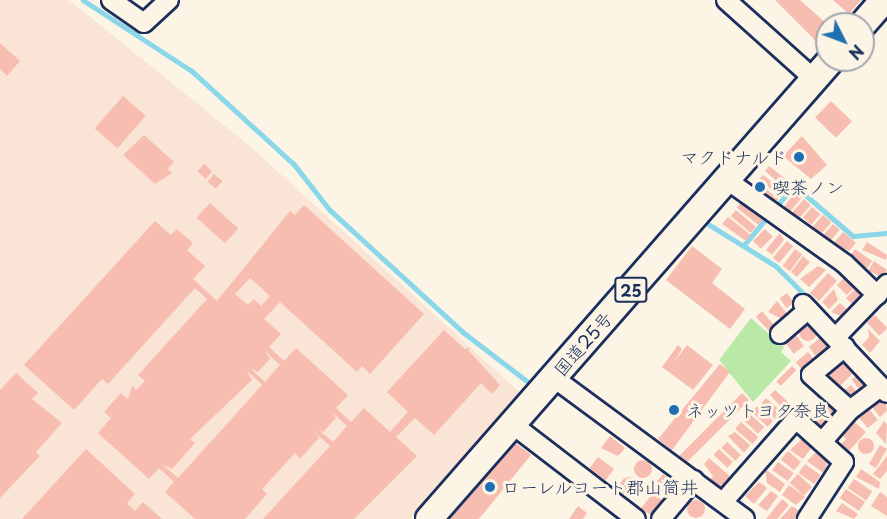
<!DOCTYPE html>
<meta charset="utf-8">
<style>
body{margin:0}
#map{position:relative;width:887px;height:519px;overflow:hidden;background:#fcf5e5;font-family:"Playpen Sans","Klee One",sans-serif}
div>[style]{position:absolute}
.built>*{inset:0;background:#fae4d5}
.green>*{inset:0;background:#bae9a7}
.stream>*{height:4.5px;margin:-2.25px;padding:0 2.25px;transform-origin:2.25px;border-radius:2.25px;background:#8ad7e9}
.building>*{inset:0;background:#f7bdb0;transform-origin:0 0}
.round{border-radius:50%}
.roads{filter:drop-shadow(2px 0 #1b2f5e) drop-shadow(-2px 0 #1b2f5e) drop-shadow(0 2px #1b2f5e) drop-shadow(0 -2px #1b2f5e)}
.minor>*{height:18px;margin:-9px;padding:0 9px;transform-origin:9px;border-radius:9px;background:#fcf5e5}
.highway>*{height:26px;margin:-13px;padding:0 13px;transform-origin:13px;border-radius:13px;background:#fcf5e5}
.dots>*{width:16px;height:16px;translate:-50% -50%;box-sizing:border-box;border:3px solid #fcf5e5;border-radius:50%}
span{translate:-50% -50%;white-space:nowrap;text-align:center;line-height:1.15;-webkit-text-stroke:6px #fcf5e5;paint-order:stroke}
.shield-label span{padding:2px 4px;background:#fcf5e5;border:2px solid;border-radius:4px;-webkit-text-stroke-width:0}
.shield-label{font-size:16px;color:#1b2f5e;font-weight:700}
.poi-label{font-size:18px;color:#1b2f5e}
.right{translate:-100% -50%;text-align:right}
.left{translate:0 -50%;text-align:left}
.street-label{font-size:18px;color:#1b2f5e}
.north{position:absolute;left:815px;top:12px;width:60px;height:60px;box-sizing:border-box;background:#fcf5e5;border:2px solid #a2a6af;border-radius:50%;rotate:132deg;font-size:16px;font-weight:700;line-height:24px;text-align:center;color:#1b2f5e}
.north::after{content:'';display:block;margin:auto;width:21px;height:27px;background:#1f6fb2;clip-path:polygon(50% 0,100% 100%,50% 72%,0 100%)}
</style>
<div id="map">
<div class="built">
<i style="clip-path:polygon(0 0,69px 0,251px 147px,520px 393px,411px 519px,0 519px)"></i>
</div>
<div class="green">
<i style="clip-path:polygon(751px 318px,784px 347px,781px 352px,791px 361px,753px 402px,719px 360px)"></i>
</div>
<div class="stream">
<i style="left:83px;top:0;width:130px;rotate:33.1deg"></i>
<i style="left:192px;top:71px;width:138px;rotate:42.4deg"></i>
<i style="left:294px;top:164px;width:58px;rotate:52deg"></i>
<i style="left:330px;top:210px;width:180px;rotate:42.5deg"></i>
<i style="left:463px;top:332px;width:86px;rotate:37.4deg"></i>
<i style="left:531px;top:384px;width:5px;rotate:-53deg"></i>
<i style="left:775px;top:208px;width:30px;rotate:-50deg"></i>
<i style="left:794px;top:185px;width:78px;rotate:40.8deg"></i>
<i style="left:853px;top:236px;width:34px;rotate:-5deg"></i>
<i style="left:708px;top:224px;width:80px;rotate:31.7deg"></i>
<i style="left:776px;top:266px;width:45px;rotate:45deg"></i>
<i style="left:744px;top:245px;width:40px;rotate:-50deg"></i>
<i style="left:844px;top:334px;width:42px;rotate:47.9deg"></i>
</div>
<div class="building">
<i style="clip-path:polygon(775px 0,800px 0,827px 24px,827px 40px,821px 46px)"></i>
<i style="clip-path:polygon(833px 0,861px 0,849px 14px)"></i>
<i style="clip-path:polygon(0 43px,20px 61px,7px 76px,0 69px)"></i>
<i style="left:123px;top:96px;width:30px;height:43px;rotate:41deg"></i>
<i style="left:831px;top:101px;width:29px;height:23px;rotate:44deg"></i>
<i style="clip-path:polygon(144px 135px,174px 162px,168px 169px,172px 173px,155px 184px,123px 155px)"></i>
<i style="clip-path:polygon(802px 136px,827px 165px,811px 179px,783px 156px)"></i>
<i style="left:204px;top:164px;width:11px;height:10px;rotate:41deg"></i>
<i style="clip-path:polygon(769px 166px,791px 183px,786px 189px,765px 171px)"></i>
<i style="left:214px;top:174px;width:11px;height:10px;rotate:41deg"></i>
<i style="clip-path:polygon(763px 175px,783px 191px,779px 196px,759px 179px)"></i>
<i style="left:757px;top:181px;width:28px;height:7px;rotate:41deg"></i>
<i style="left:796px;top:192px;width:8px;height:22px;rotate:40deg"></i>
<i style="left:804px;top:199px;width:9px;height:21px;rotate:41deg"></i>
<i style="left:741px;top:202px;width:28px;height:7px;rotate:39deg"></i>
<i style="left:210px;top:203px;width:38px;height:20px;rotate:42deg"></i>
<i style="clip-path:polygon(evenodd,304px 205px,424px 314px,370px 374px,362px 366px,357px 372px,280px 302px,264px 319px,281px 334px,269px 347px,284px 361px,296px 348px,348px 395px,336px 408px,351px 422px,364px 408px,390px 432px,408px 412px,387px 392px,444px 330px,465px 349px,471px 347px,468px 350px,500px 385px,492px 394px,481px 383px,434px 435px,415px 418px,396px 437px,417px 456px,354px 519px,263px 519px,330px 446px,314px 432px,319px 438px,300px 459px,295px 453px,262px 489px,267px 494px,245px 519px,195px 519px,165px 492px,174px 482px,159px 468px,149px 479px,98px 433px,111px 418px,104px 412px,121px 393px,128px 399px,132px 386px,136px 390px,145px 381px,138px 375px,207px 299px,195px 288px,108px 384px,102px 379px,74px 410px,24px 365px,155px 221px,171px 235px,177px 229px,193px 243px,187px 250px,205px 266px,193px 279px,217px 301px,290px 211px,295px 215px,304px 205px,250px 278px,270px 296px,261px 306px,254px 299px,248px 305px,235px 294px,250px 278px,304px 205px,265px 351px,280px 365px,265px 382px,250px 368px,258px 372px,270px 359px,265px 351px,304px 205px,247px 371px,262px 385px,178px 478px,162px 464px,172px 469px,195px 443px,190px 439px,252px 380px,247px 371px,304px 205px,332px 412px,347px 426px,333px 442px,317px 428px,323px 432px,336px 418px,332px 412px)"></i>
<i style="left:812px;top:207px;width:11px;height:14px;rotate:41deg"></i>
<i style="left:736px;top:210px;width:26px;height:8px;rotate:40deg"></i>
<i style="left:823px;top:215px;width:11px;height:17px;rotate:41deg"></i>
<i style="clip-path:polygon(728px 217px,751px 235px,746px 241px,722px 224px)"></i>
<i style="left:833px;top:224px;width:9px;height:16px;rotate:41deg"></i>
<i style="left:765px;top:229px;width:11px;height:17px;rotate:45deg"></i>
<i style="clip-path:polygon(843px 232px,856px 243px,849px 251px,833px 244px)"></i>
<i style="clip-path:polygon(780px 233px,784px 240px,772px 255px,766px 250px)"></i>
<i style="left:787px;top:241px;width:8px;height:22px;rotate:40deg"></i>
<i style="clip-path:polygon(867px 242px,887px 255px,886px 260px,862px 250px)"></i>
<i style="clip-path:polygon(692px 246px,722px 269px,712px 283px,745px 309px,730px 329px,666px 280px)"></i>
<i style="left:795px;top:249px;width:9px;height:21px;rotate:36deg"></i>
<i style="left:855px;top:249px;width:21px;height:9px;rotate:35deg"></i>
<i style="clip-path:polygon(803px 256px,810px 262px,797px 277px,791px 272px)"></i>
<i style="clip-path:polygon(874px 261px,887px 270px,883px 277px,868px 271px)"></i>
<i style="clip-path:polygon(818px 266px,826px 270px,809px 287px,800px 279px)"></i>
<i style="left:828px;top:273px;width:12px;height:27px;rotate:42deg"></i>
<i style="left:846px;top:276px;width:14px;height:13px;rotate:45deg"></i>
<i style="clip-path:polygon(857px 287px,863px 293px,855px 307px,846px 298px)"></i>
<i style="clip-path:polygon(834px 289px,838px 300px,829px 309px,822px 302px)"></i>
<i style="left:787px;top:293px;width:12px;height:9px;rotate:55deg"></i>
<i style="clip-path:polygon(777px 301px,788px 315px,782px 319px,768px 312px)"></i>
<i style="clip-path:polygon(840px 303px,851px 313px,846px 318px,831px 312px)"></i>
<i style="clip-path:polygon(762px 311px,774px 325px,769px 331px,756px 317px)"></i>
<i style="left:875px;top:315px;width:18px;height:11px;rotate:47deg"></i>
<i class="round" style="left:799px;top:323px;width:18px;height:18px"></i>
<i style="clip-path:polygon(868px 329px,880px 341px,870px 353px,862px 345px,869px 337px)"></i>
<i style="left:795px;top:334px;width:15px;height:13px;rotate:53deg"></i>
<i style="clip-path:polygon(822px 336px,833px 346px,820px 362px,809px 347px)"></i>
<i style="clip-path:polygon(678px 345px,682px 349px,674px 362px,687px 345px,713px 365px,693px 390px,662px 367px)"></i>
<i style="left:808px;top:352px;width:16px;height:16px;rotate:50deg"></i>
<i style="left:846px;top:356px;width:17px;height:30px;rotate:45deg"></i>
<i style="clip-path:polygon(720px 364px,730px 372px,672px 450px,658px 439px)"></i>
<i style="left:792px;top:366px;width:6px;height:22px;rotate:45deg"></i>
<i style="left:861px;top:372px;width:18px;height:12px;rotate:52deg"></i>
<i style="clip-path:polygon(16px 373px,38px 393px,32px 399px,62px 423px,36px 452px,40px 456px,0 498px,0 390px)"></i>
<i style="left:851px;top:385px;width:13px;height:11px;rotate:51deg"></i>
<i style="clip-path:polygon(775px 390px,789px 403px,783px 409px,770px 395px)"></i>
<i style="left:742px;top:393px;width:10px;height:89px;rotate:45deg"></i>
<i style="clip-path:polygon(885px 396px,887px 411px,880px 417px,872px 407px)"></i>
<i style="left:766px;top:398px;width:21px;height:10px;rotate:41deg"></i>
<i style="left:826px;top:398px;width:20px;height:8px;rotate:45deg"></i>
<i style="left:757px;top:406px;width:22px;height:8px;rotate:43deg"></i>
<i style="left:820px;top:408px;width:16px;height:12px;rotate:47deg"></i>
<i style="left:869px;top:409px;width:14px;height:13px;rotate:51deg"></i>
<i style="left:751px;top:415px;width:18px;height:9px;rotate:43deg"></i>
<i style="clip-path:polygon(852px 420px,866px 432px,848px 452px,840px 445px,846px 439px,840px 433px)"></i>
<i style="clip-path:polygon(884px 421px,887px 424px,886px 444px,876px 433px)"></i>
<i style="left:741px;top:422px;width:23px;height:9px;rotate:41deg"></i>
<i style="clip-path:polygon(735px 432px,750px 445px,744px 453px,728px 436px)"></i>
<i style="clip-path:polygon(610px 436px,625px 448px,618px 456px,601px 448px)"></i>
<i class="round" style="left:858px;top:438px;width:16px;height:16px"></i>
<i style="clip-path:polygon(802px 439px,813px 446px,803px 459px,790px 450px)"></i>
<i style="clip-path:polygon(513px 441px,531px 455px,479px 519px,450px 519px)"></i>
<i style="left:727px;top:442px;width:19px;height:8px;rotate:43deg"></i>
<i style="left:880px;top:445px;width:8px;height:22px;rotate:30deg"></i>
<i style="clip-path:polygon(86px 449px,135px 494px,127px 503px,135px 511px,143px 502px,162px 519px,22px 519px)"></i>
<i style="left:719px;top:449px;width:19px;height:8px;rotate:43deg"></i>
<i style="left:788px;top:451px;width:17px;height:11px;rotate:40deg"></i>
<i style="clip-path:polygon(817px 451px,827px 459px,826px 475px,807px 461px)"></i>
<i style="clip-path:polygon(887px 456px,887px 471px,880px 479px,873px 474px)"></i>
<i style="left:598px;top:457px;width:20px;height:14px;rotate:37deg"></i>
<i style="clip-path:polygon(709px 458px,732px 478px,723px 488px,710px 480px,713px 476px,704px 464px)"></i>
<i class="round" style="left:634px;top:460px;width:18px;height:18px"></i>
<i style="left:778px;top:462px;width:19px;height:10px;rotate:35deg"></i>
<i style="left:805px;top:464px;width:19px;height:11px;rotate:35deg"></i>
<i style="clip-path:polygon(765px 469px,785px 484px,780px 492px,767px 483px)"></i>
<i style="clip-path:polygon(861px 469px,880px 482px,879px 489px,856px 477px)"></i>
<i style="left:663px;top:474px;width:16px;height:14px;rotate:38deg"></i>
<i style="left:798px;top:474px;width:19px;height:12px;rotate:43deg"></i>
<i class="round" style="left:620px;top:477px;width:18px;height:18px"></i>
<i style="left:854px;top:479px;width:22px;height:11px;rotate:34deg"></i>
<i style="clip-path:polygon(759px 482px,767px 488px,754px 504px,745px 496px)"></i>
<i style="clip-path:polygon(789px 485px,805px 497px,796px 505px,782px 495px)"></i>
<i style="left:846px;top:489px;width:23px;height:11px;rotate:34deg"></i>
<i style="clip-path:polygon(771px 491px,778px 496px,767px 511px,758px 505px)"></i>
<i style="clip-path:polygon(880px 492px,887px 497px,887px 516px,871px 506px)"></i>
<i style="left:653px;top:493px;width:16px;height:19px;rotate:38deg"></i>
<i style="clip-path:polygon(782px 499px,789px 505px,777px 519px,766px 519px)"></i>
<i class="round" style="left:687px;top:500px;width:18px;height:18px"></i>
<i style="clip-path:polygon(842px 503px,858px 514px,854px 519px,836px 511px)"></i>
<i style="clip-path:polygon(578px 506px,587px 513px,583px 519px,569px 519px)"></i>
<i style="clip-path:polygon(792px 506px,800px 512px,795px 519px,780px 519px)"></i>
</div>
<div class="roads">
<div class="minor">
<i style="left:111px;top:0;width:40px;rotate:34.9deg"></i>
<i style="left:144px;top:23px;width:34px;rotate:-43deg"></i>
<i style="left:726px;top:0;width:118px;rotate:41.9deg"></i>
<i style="left:727px;top:180px;width:145px;rotate:35.4deg"></i>
<i style="left:845px;top:264px;width:45px;rotate:44.1deg"></i>
<i style="left:803px;top:304px;width:122px;rotate:46.7deg"></i>
<i style="left:780px;top:334px;width:37px;rotate:-41deg"></i>
<i style="left:836px;top:337px;width:74px;rotate:-46.1deg"></i>
<i style="left:845px;top:347px;width:44px;rotate:140.5deg"></i>
<i style="left:811px;top:375px;width:52px;rotate:41.9deg"></i>
<i style="left:554px;top:378px;width:237px;rotate:36.4deg"></i>
<i style="left:512px;top:424px;width:156px;rotate:37.5deg"></i>
<i style="left:822px;top:442px;width:43px;rotate:-48.8deg"></i>
<i style="left:850px;top:410px;width:39px;rotate:-37deg"></i>
<i style="left:723px;top:502px;width:111px;rotate:-48.7deg"></i>
<i style="left:796px;top:419px;width:64px;rotate:41.9deg"></i>
<i style="left:844px;top:462px;width:68px;rotate:123deg"></i>
<i style="left:661px;top:519px;width:51px;rotate:-49.8deg"></i>
</div>
<div class="highway">
<i style="left:863px;top:24px;width:32px;rotate:-49deg"></i>
<i style="left:429px;top:519px;width:610px;rotate:-48.79deg"></i>
</div>
</div>
<div class="dots">
<i style="left:799px;top:157px;background:#1f6fb2"></i>
<i style="left:760px;top:187px;background:#1f6fb2"></i>
<i style="left:674px;top:410px;background:#1f6fb2"></i>
<i style="left:490px;top:487px;background:#1f6fb2"></i>
</div>
<div class="shield-label">
<span style="left:631px;top:290px">25</span>
</div>
<div class="poi-label">
<span class="right" style="left:787px;top:157px">マクドナルド</span>
<span class="left" style="left:772px;top:187px">喫茶ノン</span>
<span class="left" style="left:686px;top:410px">ネッツトヨタ奈良</span>
<span class="left" style="left:502px;top:487px">ローレルコート郡山筒井</span>
</div>
<div class="street-label">
<span style="left:583px;top:344px;rotate:-49deg">国道25号</span>
</div>
<div class="north">N</div>
</div>
